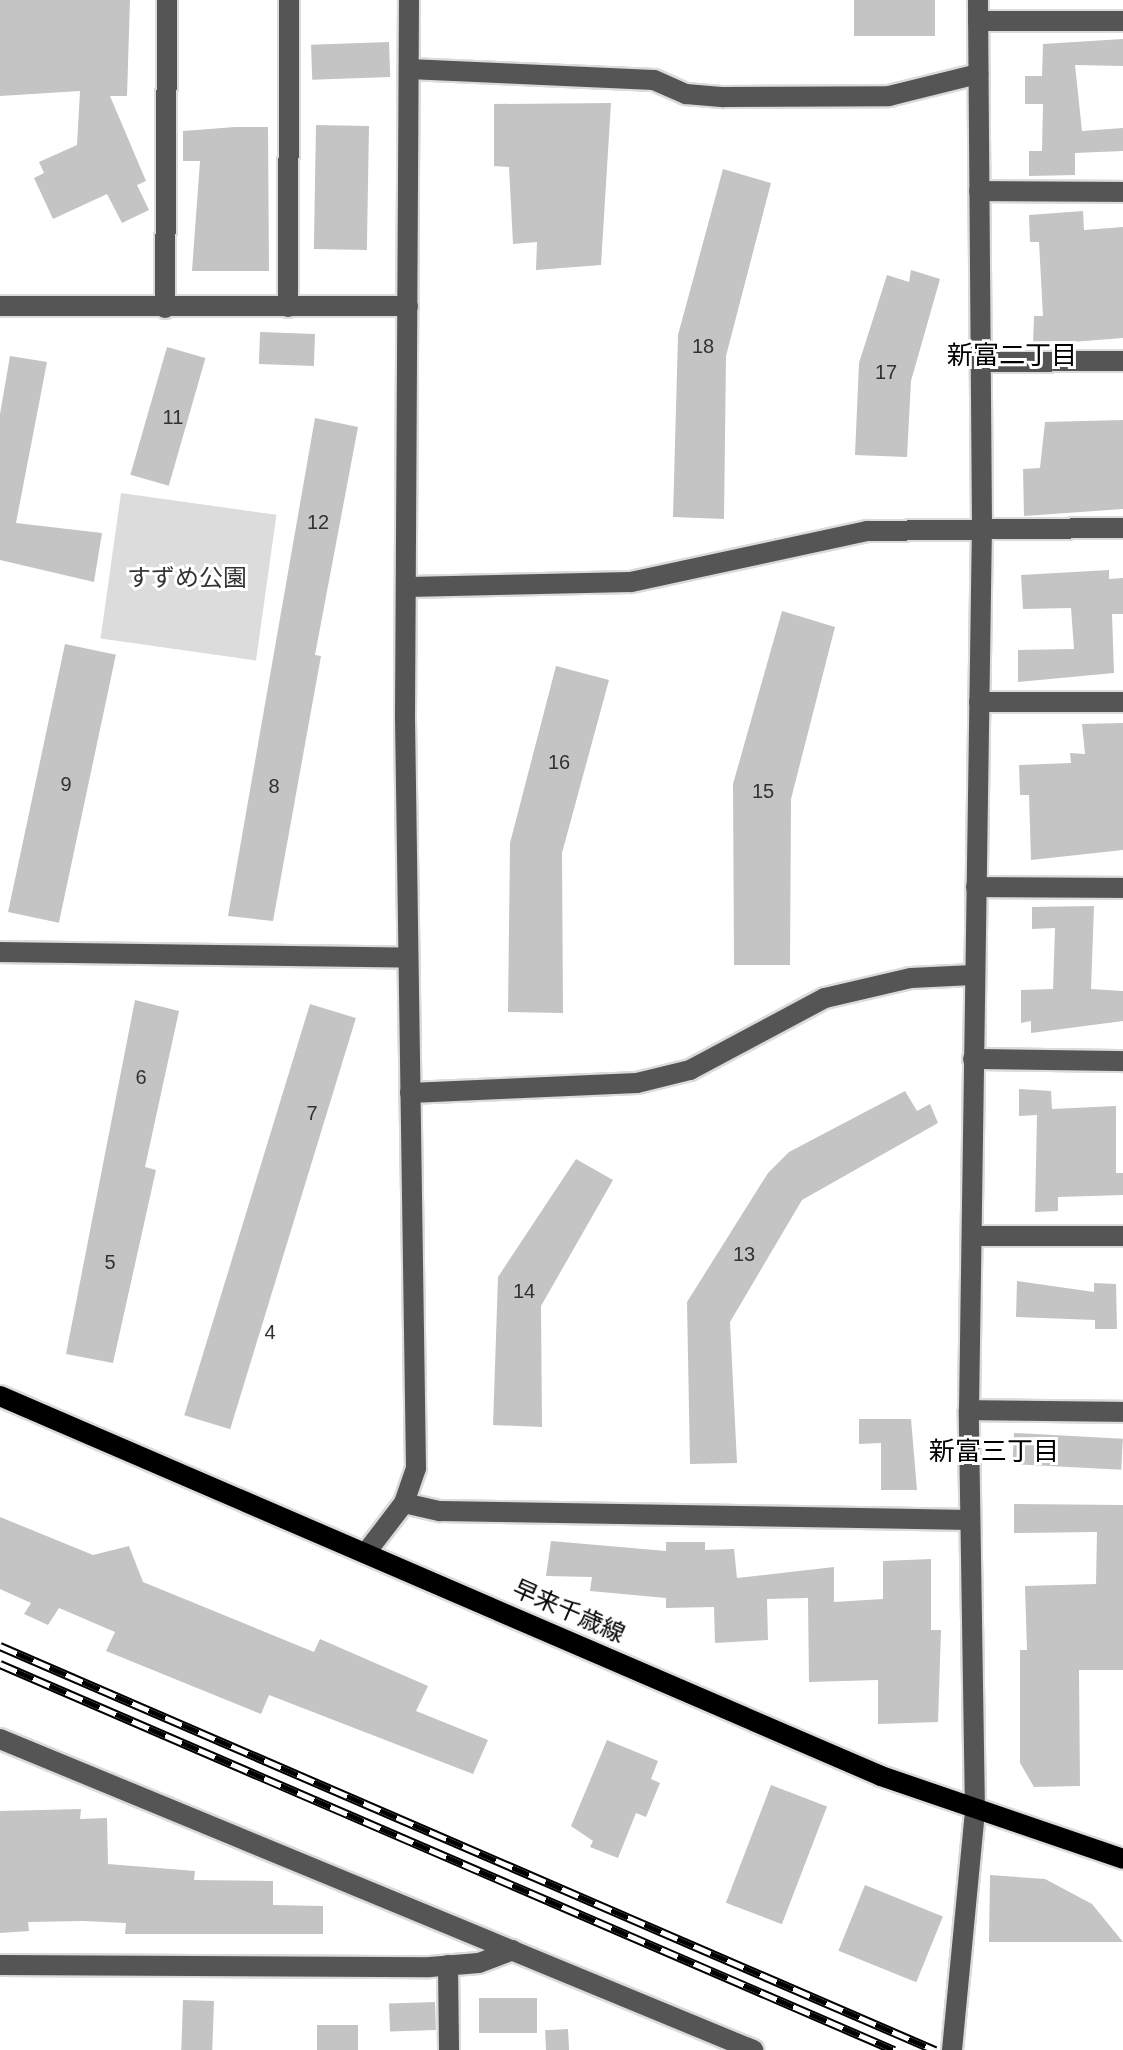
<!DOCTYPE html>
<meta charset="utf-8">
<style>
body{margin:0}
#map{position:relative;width:1123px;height:2050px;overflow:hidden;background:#fff;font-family:Arial,"Noto Sans JP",sans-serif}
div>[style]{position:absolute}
.green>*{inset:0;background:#dcdcdc;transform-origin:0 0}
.building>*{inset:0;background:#c4c4c4;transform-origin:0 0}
.roads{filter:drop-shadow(2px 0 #dbdbdb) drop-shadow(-2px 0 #dbdbdb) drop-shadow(0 2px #dbdbdb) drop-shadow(0 -2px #dbdbdb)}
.minor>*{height:20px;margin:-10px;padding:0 10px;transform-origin:10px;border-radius:10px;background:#555}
.major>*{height:20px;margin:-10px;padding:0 10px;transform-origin:10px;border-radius:10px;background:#000}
.rail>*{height:9px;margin-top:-4.5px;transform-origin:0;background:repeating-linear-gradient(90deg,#fff 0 18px,#000 0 36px);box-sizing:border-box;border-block:2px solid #000}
span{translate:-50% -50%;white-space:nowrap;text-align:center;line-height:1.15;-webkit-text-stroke:6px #fff;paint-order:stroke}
.number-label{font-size:20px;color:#313131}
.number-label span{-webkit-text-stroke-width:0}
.park-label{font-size:24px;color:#333}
.street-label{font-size:24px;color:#000}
.neighbourhood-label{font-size:26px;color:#000}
</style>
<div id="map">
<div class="green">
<i style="left:121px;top:493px;width:157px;height:147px;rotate:8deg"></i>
</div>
<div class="building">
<i style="clip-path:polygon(0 0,130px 0,127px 96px,110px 96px,146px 181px,137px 185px,149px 210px,122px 223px,107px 194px,53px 219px,34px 178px,44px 173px,39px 162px,77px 145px,80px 91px,0 96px)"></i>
<i style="left:854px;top:0;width:81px;height:36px"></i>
<i style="clip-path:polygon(1123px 39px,1123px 66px,1075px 65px,1082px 131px,1123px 128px,1123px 151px,1075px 153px,1075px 175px,1029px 176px,1029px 151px,1042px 151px,1043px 104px,1025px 104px,1025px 76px,1042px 76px,1043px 44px)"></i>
<i style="left:389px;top:42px;width:35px;height:78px;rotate:88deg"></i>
<i style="clip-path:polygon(611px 103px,601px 265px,536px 270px,537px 242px,513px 244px,509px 167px,494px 166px,494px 104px)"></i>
<i style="left:369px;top:126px;width:124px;height:53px;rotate:91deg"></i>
<i style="clip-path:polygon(235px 127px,268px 127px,269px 271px,192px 271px,200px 161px,183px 161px,183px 131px)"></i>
<i style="clip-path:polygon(723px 169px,771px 183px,726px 356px,724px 519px,673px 517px,678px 335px)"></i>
<i style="clip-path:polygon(1083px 211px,1084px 230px,1123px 227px,1123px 338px,1033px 345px,1034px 316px,1043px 316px,1039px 242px,1030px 242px,1029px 215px)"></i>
<i style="clip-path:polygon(911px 270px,940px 279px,911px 381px,907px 457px,855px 455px,859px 363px,887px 275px,909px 282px)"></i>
<i style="left:315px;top:334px;width:32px;height:55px;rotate:92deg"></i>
<i style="left:167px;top:347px;width:40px;height:133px;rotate:16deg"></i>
<i style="clip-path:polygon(10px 356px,47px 362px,16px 523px,102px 533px,94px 582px,0 560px,0 414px)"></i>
<i style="clip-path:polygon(315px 418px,358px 427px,315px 655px,321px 656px,273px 921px,228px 916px)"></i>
<i style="clip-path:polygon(1123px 420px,1123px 509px,1024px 516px,1023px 469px,1040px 468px,1045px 422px)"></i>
<i style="clip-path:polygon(1109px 570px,1109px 579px,1123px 578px,1123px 614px,1112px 614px,1114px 673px,1018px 682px,1018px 650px,1074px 649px,1071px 608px,1023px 609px,1021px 575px)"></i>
<i style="clip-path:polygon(782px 611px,835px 627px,791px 799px,790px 965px,734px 965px,733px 784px)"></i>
<i style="left:65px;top:644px;width:52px;height:274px;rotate:12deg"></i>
<i style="clip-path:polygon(556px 666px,609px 680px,562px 853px,563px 1013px,508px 1012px,510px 843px)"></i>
<i style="clip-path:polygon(1123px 723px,1123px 850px,1031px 860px,1029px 795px,1020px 795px,1019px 765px,1071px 763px,1070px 753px,1085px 754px,1082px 724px)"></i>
<i style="clip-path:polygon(1094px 906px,1091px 989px,1123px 991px,1123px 1021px,1031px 1033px,1031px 1021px,1021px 1023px,1021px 990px,1053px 989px,1055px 928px,1032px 929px,1032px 907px)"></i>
<i style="clip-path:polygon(135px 1000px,179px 1011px,145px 1167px,156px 1170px,113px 1363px,66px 1354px)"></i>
<i style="left:310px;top:1004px;width:48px;height:430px;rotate:17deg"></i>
<i style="clip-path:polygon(1019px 1089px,1051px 1091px,1052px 1109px,1116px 1106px,1116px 1173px,1123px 1173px,1123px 1195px,1058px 1197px,1058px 1211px,1035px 1212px,1037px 1115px,1019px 1116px)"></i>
<i style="clip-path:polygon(905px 1091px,917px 1111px,930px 1104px,938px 1123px,802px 1200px,730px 1322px,737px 1463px,690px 1464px,687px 1302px,768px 1173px,789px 1152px)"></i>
<i style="clip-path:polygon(576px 1159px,613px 1180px,541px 1306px,542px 1427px,493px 1425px,498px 1277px)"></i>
<i style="clip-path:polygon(1017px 1281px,1094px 1292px,1094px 1283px,1116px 1284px,1117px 1329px,1095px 1329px,1095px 1320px,1016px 1317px)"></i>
<i style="clip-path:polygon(859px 1419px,911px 1419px,917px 1490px,881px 1490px,881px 1443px,859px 1444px)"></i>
<i style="left:1014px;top:1433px;width:109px;height:31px;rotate:3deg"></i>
<i style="clip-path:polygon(1014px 1504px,1123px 1505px,1123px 1670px,1079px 1670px,1080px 1786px,1034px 1787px,1020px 1763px,1020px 1650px,1027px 1650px,1025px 1586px,1096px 1584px,1097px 1532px,1014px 1533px)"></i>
<i style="clip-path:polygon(0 1517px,93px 1555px,129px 1546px,143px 1582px,314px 1652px,320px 1639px,428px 1686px,416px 1711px,488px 1740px,473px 1774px,269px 1695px,261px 1714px,106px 1651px,115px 1632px,59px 1608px,48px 1625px,24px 1614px,31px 1603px,0 1589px)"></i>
<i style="clip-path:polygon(551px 1541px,666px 1551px,666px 1542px,705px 1542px,705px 1550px,734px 1549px,737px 1578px,834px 1567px,834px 1602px,883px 1599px,883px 1561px,931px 1559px,931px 1630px,941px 1630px,938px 1722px,878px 1724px,878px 1680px,809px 1682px,808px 1598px,767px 1599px,768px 1640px,715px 1643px,714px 1607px,666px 1608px,666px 1598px,590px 1591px,592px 1577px,546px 1576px)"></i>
<i style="clip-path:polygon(607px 1740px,658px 1761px,651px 1779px,660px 1783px,646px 1817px,636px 1813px,618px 1858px,590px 1847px,593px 1841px,571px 1826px)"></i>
<i style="left:771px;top:1785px;width:60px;height:126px;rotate:21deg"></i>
<i style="clip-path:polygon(81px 1809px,80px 1819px,107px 1818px,108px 1864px,195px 1871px,194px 1880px,273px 1881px,273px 1905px,323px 1906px,323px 1934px,125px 1934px,126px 1923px,83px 1921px,28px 1922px,29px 1931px,0 1933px,0 1811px)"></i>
<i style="clip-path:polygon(990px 1875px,1045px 1879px,1092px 1904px,1123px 1942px,989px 1942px)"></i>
<i style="left:865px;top:1885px;width:84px;height:71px;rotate:22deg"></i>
<i style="left:479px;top:1998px;width:58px;height:35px"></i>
<i style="left:183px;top:2000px;width:31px;height:50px;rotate:2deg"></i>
<i style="left:435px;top:2002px;width:28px;height:46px;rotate:88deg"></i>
<i style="left:317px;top:2025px;width:41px;height:25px"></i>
<i style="left:568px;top:2029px;width:21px;height:23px;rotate:87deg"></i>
</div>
<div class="roads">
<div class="minor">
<i style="left:978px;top:21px;width:145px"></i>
<i style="left:409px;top:69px;width:245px;rotate:2.6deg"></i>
<i style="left:654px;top:80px;width:35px;rotate:24deg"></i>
<i style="left:686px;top:94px;width:38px;rotate:5deg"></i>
<i style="left:724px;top:97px;width:165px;rotate:-0.3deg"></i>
<i style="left:889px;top:96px;width:92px;rotate:-13.9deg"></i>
<i style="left:979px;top:191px;width:144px;rotate:0.4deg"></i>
<i style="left:0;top:306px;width:408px"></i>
<i style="left:288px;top:307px;width:307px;rotate:-89.8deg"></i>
<i style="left:165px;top:308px;width:308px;rotate:-89.6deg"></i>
<i style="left:981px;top:362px;width:142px;rotate:-0.4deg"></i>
<i style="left:407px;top:587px;width:224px;rotate:-1.3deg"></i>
<i style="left:631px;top:582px;width:241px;rotate:-12.2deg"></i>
<i style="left:867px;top:531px;width:256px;rotate:-0.7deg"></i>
<i style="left:979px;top:702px;width:144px"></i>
<i style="left:976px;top:887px;width:147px;rotate:0.4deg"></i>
<i style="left:0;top:952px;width:408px;rotate:0.8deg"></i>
<i style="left:973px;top:1059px;width:150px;rotate:0.8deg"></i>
<i style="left:410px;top:1093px;width:227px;rotate:-2.5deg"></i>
<i style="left:637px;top:1083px;width:55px;rotate:-13.8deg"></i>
<i style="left:690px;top:1070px;width:153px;rotate:-28.1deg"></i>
<i style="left:825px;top:998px;width:88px;rotate:-13.1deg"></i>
<i style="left:911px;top:978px;width:62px;rotate:-2.8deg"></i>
<i style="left:972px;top:1236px;width:151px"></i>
<i style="left:969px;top:1410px;width:154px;rotate:0.7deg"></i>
<i style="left:404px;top:1503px;width:37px;rotate:13deg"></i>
<i style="left:440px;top:1511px;width:530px;rotate:0.97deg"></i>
<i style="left:368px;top:1550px;width:59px;rotate:-52.5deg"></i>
<i style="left:404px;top:1503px;width:37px;rotate:-71deg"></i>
<i style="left:416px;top:1468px;width:752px;rotate:-90.84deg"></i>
<i style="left:405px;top:716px;width:716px;rotate:-89.68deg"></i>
<i style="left:0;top:1739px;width:815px;rotate:22.44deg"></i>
<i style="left:0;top:1965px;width:430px;rotate:0.3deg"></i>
<i style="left:430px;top:1967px;width:49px;rotate:-4.7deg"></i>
<i style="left:479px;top:1963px;width:36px;rotate:-21deg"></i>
<i style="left:448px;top:1965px;width:85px;rotate:89.3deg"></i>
<i style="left:952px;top:2050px;width:239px;rotate:-84.5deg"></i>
<i style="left:975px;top:1812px;width:402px;rotate:-90.9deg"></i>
<i style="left:969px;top:1410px;width:884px;rotate:-89.16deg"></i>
<i style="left:982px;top:526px;width:526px;rotate:-90.44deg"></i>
</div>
<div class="major">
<i style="left:0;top:1396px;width:959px;rotate:23.33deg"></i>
<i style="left:881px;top:1776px;width:256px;rotate:18.9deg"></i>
</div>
</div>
<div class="rail">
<i style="left:0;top:1646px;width:1019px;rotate:23.37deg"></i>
<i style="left:0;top:1664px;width:974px;rotate:23.35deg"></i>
</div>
<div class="number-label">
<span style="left:703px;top:346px">18</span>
<span style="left:886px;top:372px">17</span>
<span style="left:173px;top:417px">11</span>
<span style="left:318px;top:522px">12</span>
<span style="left:559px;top:762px">16</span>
<span style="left:66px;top:784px">9</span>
<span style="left:274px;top:786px">8</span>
<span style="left:763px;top:791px">15</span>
<span style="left:141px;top:1077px">6</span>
<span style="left:312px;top:1113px">7</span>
<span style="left:744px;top:1254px">13</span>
<span style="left:110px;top:1262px">5</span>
<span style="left:524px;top:1291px">14</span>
<span style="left:270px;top:1332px">4</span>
</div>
<div class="park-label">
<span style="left:187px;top:578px">すずめ公園</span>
</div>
<div class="street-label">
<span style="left:569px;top:1611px;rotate:24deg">早来千歳線</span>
</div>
<div class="neighbourhood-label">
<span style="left:1012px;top:356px">新富二丁目</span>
<span style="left:994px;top:1452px">新富三丁目</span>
</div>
</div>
